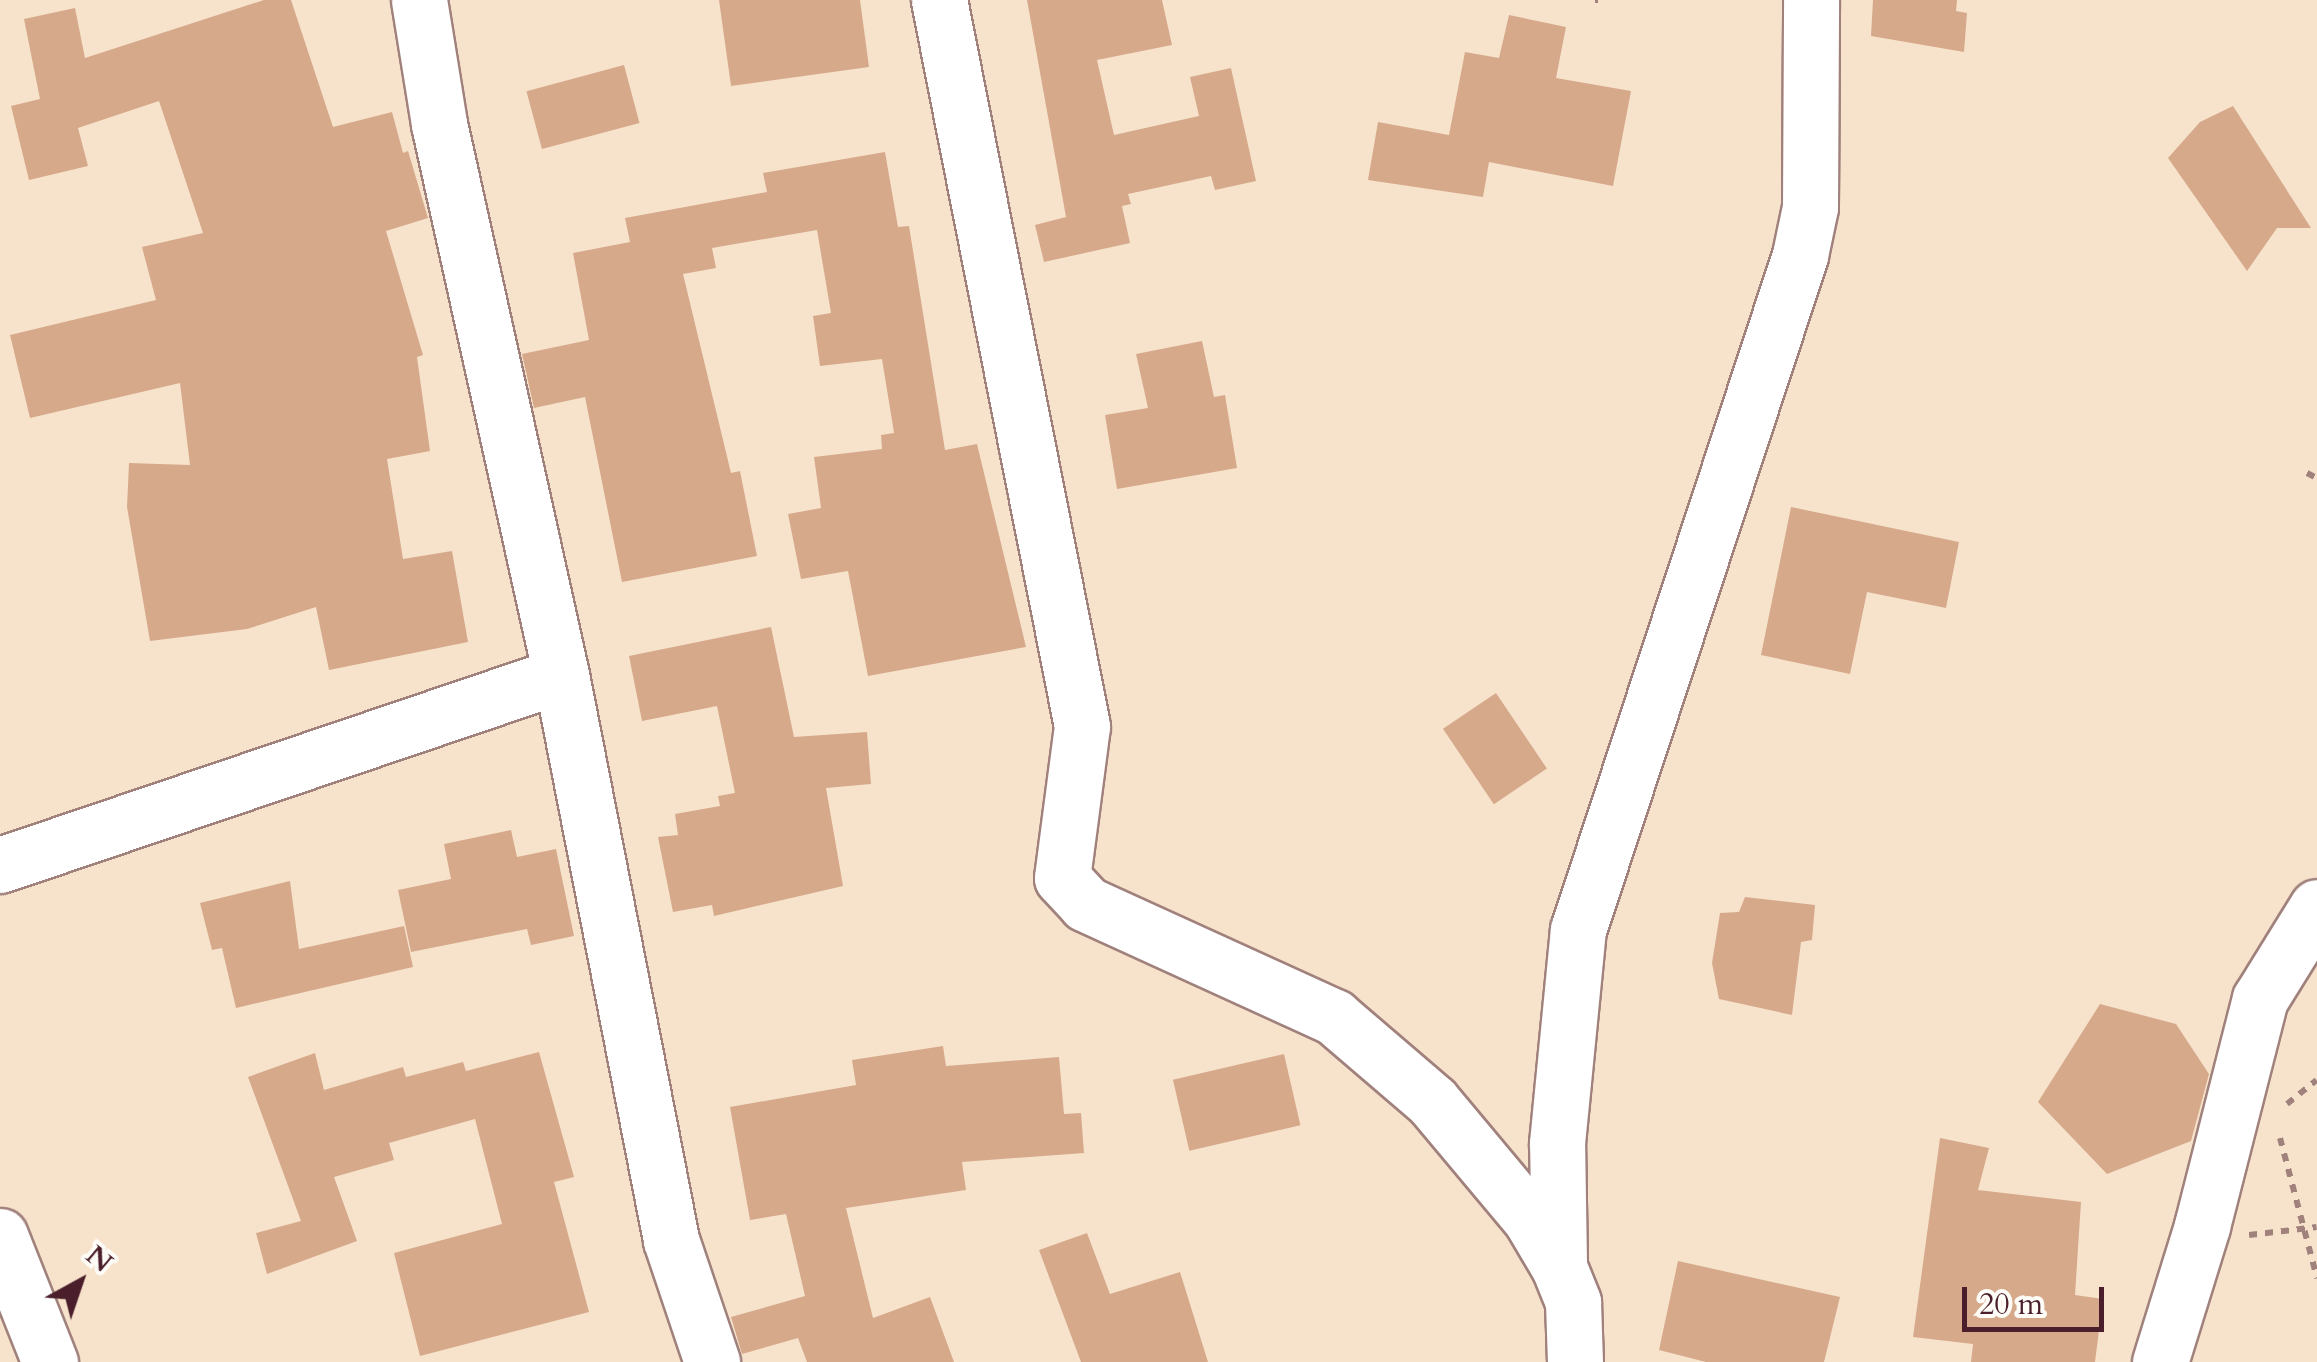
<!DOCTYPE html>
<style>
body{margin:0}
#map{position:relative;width:2317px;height:1362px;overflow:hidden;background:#f7e3cc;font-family:Cardo,serif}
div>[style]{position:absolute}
.building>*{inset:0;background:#d6a98b;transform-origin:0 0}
.path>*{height:6px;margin-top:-3px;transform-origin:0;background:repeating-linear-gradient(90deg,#a0817c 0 8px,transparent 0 16px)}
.roads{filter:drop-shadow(2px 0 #a0817c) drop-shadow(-2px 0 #a0817c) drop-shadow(0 2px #a0817c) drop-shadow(0 -2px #a0817c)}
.minor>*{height:55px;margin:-27.5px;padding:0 27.5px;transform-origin:27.5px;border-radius:27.5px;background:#fff}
.highway>*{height:55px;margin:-27.5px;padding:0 27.5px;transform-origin:27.5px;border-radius:27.5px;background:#fff}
span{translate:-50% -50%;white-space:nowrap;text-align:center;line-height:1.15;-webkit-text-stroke:8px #fdfcf7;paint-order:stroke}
.north{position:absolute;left:30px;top:1232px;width:100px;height:100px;-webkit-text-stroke:8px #fdfcf7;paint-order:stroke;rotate:40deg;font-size:28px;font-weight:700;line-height:40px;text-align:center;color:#4a1f2b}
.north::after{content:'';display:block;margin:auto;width:35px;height:45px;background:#4a1f2b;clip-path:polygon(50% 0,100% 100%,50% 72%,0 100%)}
.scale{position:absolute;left:1962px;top:1287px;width:142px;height:45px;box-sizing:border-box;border:5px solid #4a1f2b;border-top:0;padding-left:12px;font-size:30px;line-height:35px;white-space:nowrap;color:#4a1f2b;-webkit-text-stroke:8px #fdfcf7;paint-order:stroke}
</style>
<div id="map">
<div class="building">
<i style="clip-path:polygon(264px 0,291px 0,333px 127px,392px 112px,403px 153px,408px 151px,428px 218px,386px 231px,423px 355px,417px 357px,430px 451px,387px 459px,403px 559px,452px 551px,468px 642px,329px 670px,316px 607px,247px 629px,150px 641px,127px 507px,129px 463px,190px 465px,180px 383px,30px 418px,10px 335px,156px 300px,142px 247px,203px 233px,159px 101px,78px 128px,88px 166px,29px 180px,11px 106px,40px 99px,24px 19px,75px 8px,85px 58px)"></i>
<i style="clip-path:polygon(719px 0,860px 0,869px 67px,731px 86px)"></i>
<i style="clip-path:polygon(1027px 0,1162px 0,1172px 45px,1097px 60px,1114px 135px,1199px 116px,1190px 77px,1231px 68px,1256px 181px,1215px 190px,1211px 176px,1128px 194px,1131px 204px,1122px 206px,1130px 243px,1044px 262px,1035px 225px,1066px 217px)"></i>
<i style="clip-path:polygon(1873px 0,1957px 0,1956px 11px,1967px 13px,1964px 52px,1871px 36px)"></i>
<i style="clip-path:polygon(1509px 15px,1566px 27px,1556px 78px,1631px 91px,1613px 186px,1489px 162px,1483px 197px,1368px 180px,1378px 122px,1449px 135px,1465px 52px,1499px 58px)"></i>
<i style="left:624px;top:65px;width:60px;height:101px;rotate:75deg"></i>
<i style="clip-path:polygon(2233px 106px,2311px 228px,2277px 228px,2247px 271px,2168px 158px,2200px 122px)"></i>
<i style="clip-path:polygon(885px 152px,898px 227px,909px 226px,945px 450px,977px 444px,1026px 647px,868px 676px,848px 571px,801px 579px,788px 514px,821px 508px,814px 457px,882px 449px,881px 435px,894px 433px,882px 359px,820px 366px,813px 316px,831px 313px,817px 230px,712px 248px,716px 268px,683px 274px,731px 473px,740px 471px,757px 556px,622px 582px,585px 397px,534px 408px,522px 354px,589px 340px,573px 253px,630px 242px,625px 218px,767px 192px,763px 173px)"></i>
<i style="clip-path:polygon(1202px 341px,1214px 397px,1225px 395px,1237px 468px,1117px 489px,1105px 415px,1148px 408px,1136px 354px)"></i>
<i style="clip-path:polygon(1791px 507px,1959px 542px,1946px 608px,1867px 592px,1850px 674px,1761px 655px)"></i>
<i style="clip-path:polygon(771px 627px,794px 737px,867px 732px,871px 784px,826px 788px,843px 886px,714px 916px,712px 905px,673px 912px,658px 837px,678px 835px,675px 814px,720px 806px,718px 796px,735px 793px,717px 706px,642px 721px,629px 656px)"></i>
<i style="left:1496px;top:693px;width:91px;height:64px;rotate:56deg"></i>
<i style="clip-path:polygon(511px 830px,517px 857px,556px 849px,574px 936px,531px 945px,527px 929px,411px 952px,398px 890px,451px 879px,444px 844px)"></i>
<i style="clip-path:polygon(290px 881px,299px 949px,404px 926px,413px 967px,236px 1008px,222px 948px,212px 950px,200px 903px)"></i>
<i style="clip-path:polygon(1745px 897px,1815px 905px,1812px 940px,1801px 942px,1792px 1015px,1719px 999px,1712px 963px,1720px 913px,1739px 912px)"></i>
<i style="clip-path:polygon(2100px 1004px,2176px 1024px,2209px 1074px,2191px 1141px,2107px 1174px,2038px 1102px)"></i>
<i style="clip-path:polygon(943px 1046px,946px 1066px,1059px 1057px,1064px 1114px,1081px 1113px,1084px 1153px,962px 1162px,966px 1190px,846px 1208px,873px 1318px,930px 1297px,954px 1362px,807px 1362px,798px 1338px,742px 1354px,731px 1317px,805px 1296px,786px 1214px,750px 1220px,730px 1107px,856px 1085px,852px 1060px)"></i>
<i style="clip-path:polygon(539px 1052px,574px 1177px,554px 1182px,589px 1312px,420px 1356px,394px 1253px,502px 1224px,475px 1119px,389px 1143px,394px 1160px,334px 1177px,357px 1241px,267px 1274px,256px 1233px,301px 1221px,248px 1077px,315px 1053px,324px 1090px,403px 1067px,406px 1077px,463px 1062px,466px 1071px)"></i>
<i style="left:1284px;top:1054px;width:73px;height:114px;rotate:77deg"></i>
<i style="clip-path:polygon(1940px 1138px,1989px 1148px,1978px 1190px,2081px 1202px,2075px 1295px,2103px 1299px,2095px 1362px,1971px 1362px,1973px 1344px,1913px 1337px)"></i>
<i style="clip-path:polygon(1087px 1233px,1110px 1294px,1180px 1272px,1208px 1362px,1081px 1362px,1039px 1250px)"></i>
<i style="clip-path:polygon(1678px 1261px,1840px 1297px,1824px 1362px,1706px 1362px,1659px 1350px)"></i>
</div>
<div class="path">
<i style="left:1595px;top:0;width:3px"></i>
<i style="left:2307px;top:473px;width:11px;rotate:27deg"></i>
<i style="left:2287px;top:1104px;width:38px;rotate:-39deg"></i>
<i style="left:2280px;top:1138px;width:145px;rotate:75.2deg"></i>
<i style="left:2249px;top:1235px;width:68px;rotate:-6.7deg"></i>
</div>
<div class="roads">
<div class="minor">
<i style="left:419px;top:0;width:126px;rotate:80.8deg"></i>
<i style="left:439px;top:124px;width:564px;rotate:77.52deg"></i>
<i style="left:561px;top:675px;width:576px;rotate:78.98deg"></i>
<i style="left:671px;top:1240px;width:129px;rotate:71.4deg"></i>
<i style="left:939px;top:0;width:740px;rotate:78.86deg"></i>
<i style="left:1082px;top:726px;width:153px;rotate:97.5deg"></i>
<i style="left:1062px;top:878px;width:35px;rotate:47deg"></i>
<i style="left:1086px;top:904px;width:273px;rotate:24.5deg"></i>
<i style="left:1334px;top:1017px;width:129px;rotate:40.6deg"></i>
<i style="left:1432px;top:1101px;width:153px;rotate:50.1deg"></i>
<i style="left:1530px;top:1218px;width:57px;rotate:59.4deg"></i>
<i style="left:1559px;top:1267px;width:38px;rotate:68deg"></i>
<i style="left:1573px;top:1302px;width:60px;rotate:88.1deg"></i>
<i style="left:0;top:865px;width:592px;rotate:-18.71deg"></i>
<i style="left:1559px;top:1264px;width:121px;rotate:-90.9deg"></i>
<i style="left:1557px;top:1143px;width:214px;rotate:-84.4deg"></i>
<i style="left:1578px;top:930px;width:711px;rotate:-71.79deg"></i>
<i style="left:1800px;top:255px;width:49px;rotate:-78.2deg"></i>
<i style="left:1810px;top:207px;width:207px;rotate:-89.7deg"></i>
<i style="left:2160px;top:1362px;width:142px;rotate:-72.8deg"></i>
<i style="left:2202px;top:1226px;width:234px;rotate:-75.7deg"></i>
<i style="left:2260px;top:999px;width:108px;rotate:-58.2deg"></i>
</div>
<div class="highway">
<i style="left:0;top:1236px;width:136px;rotate:68.4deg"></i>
</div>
</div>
<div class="north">N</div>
<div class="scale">20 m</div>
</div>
